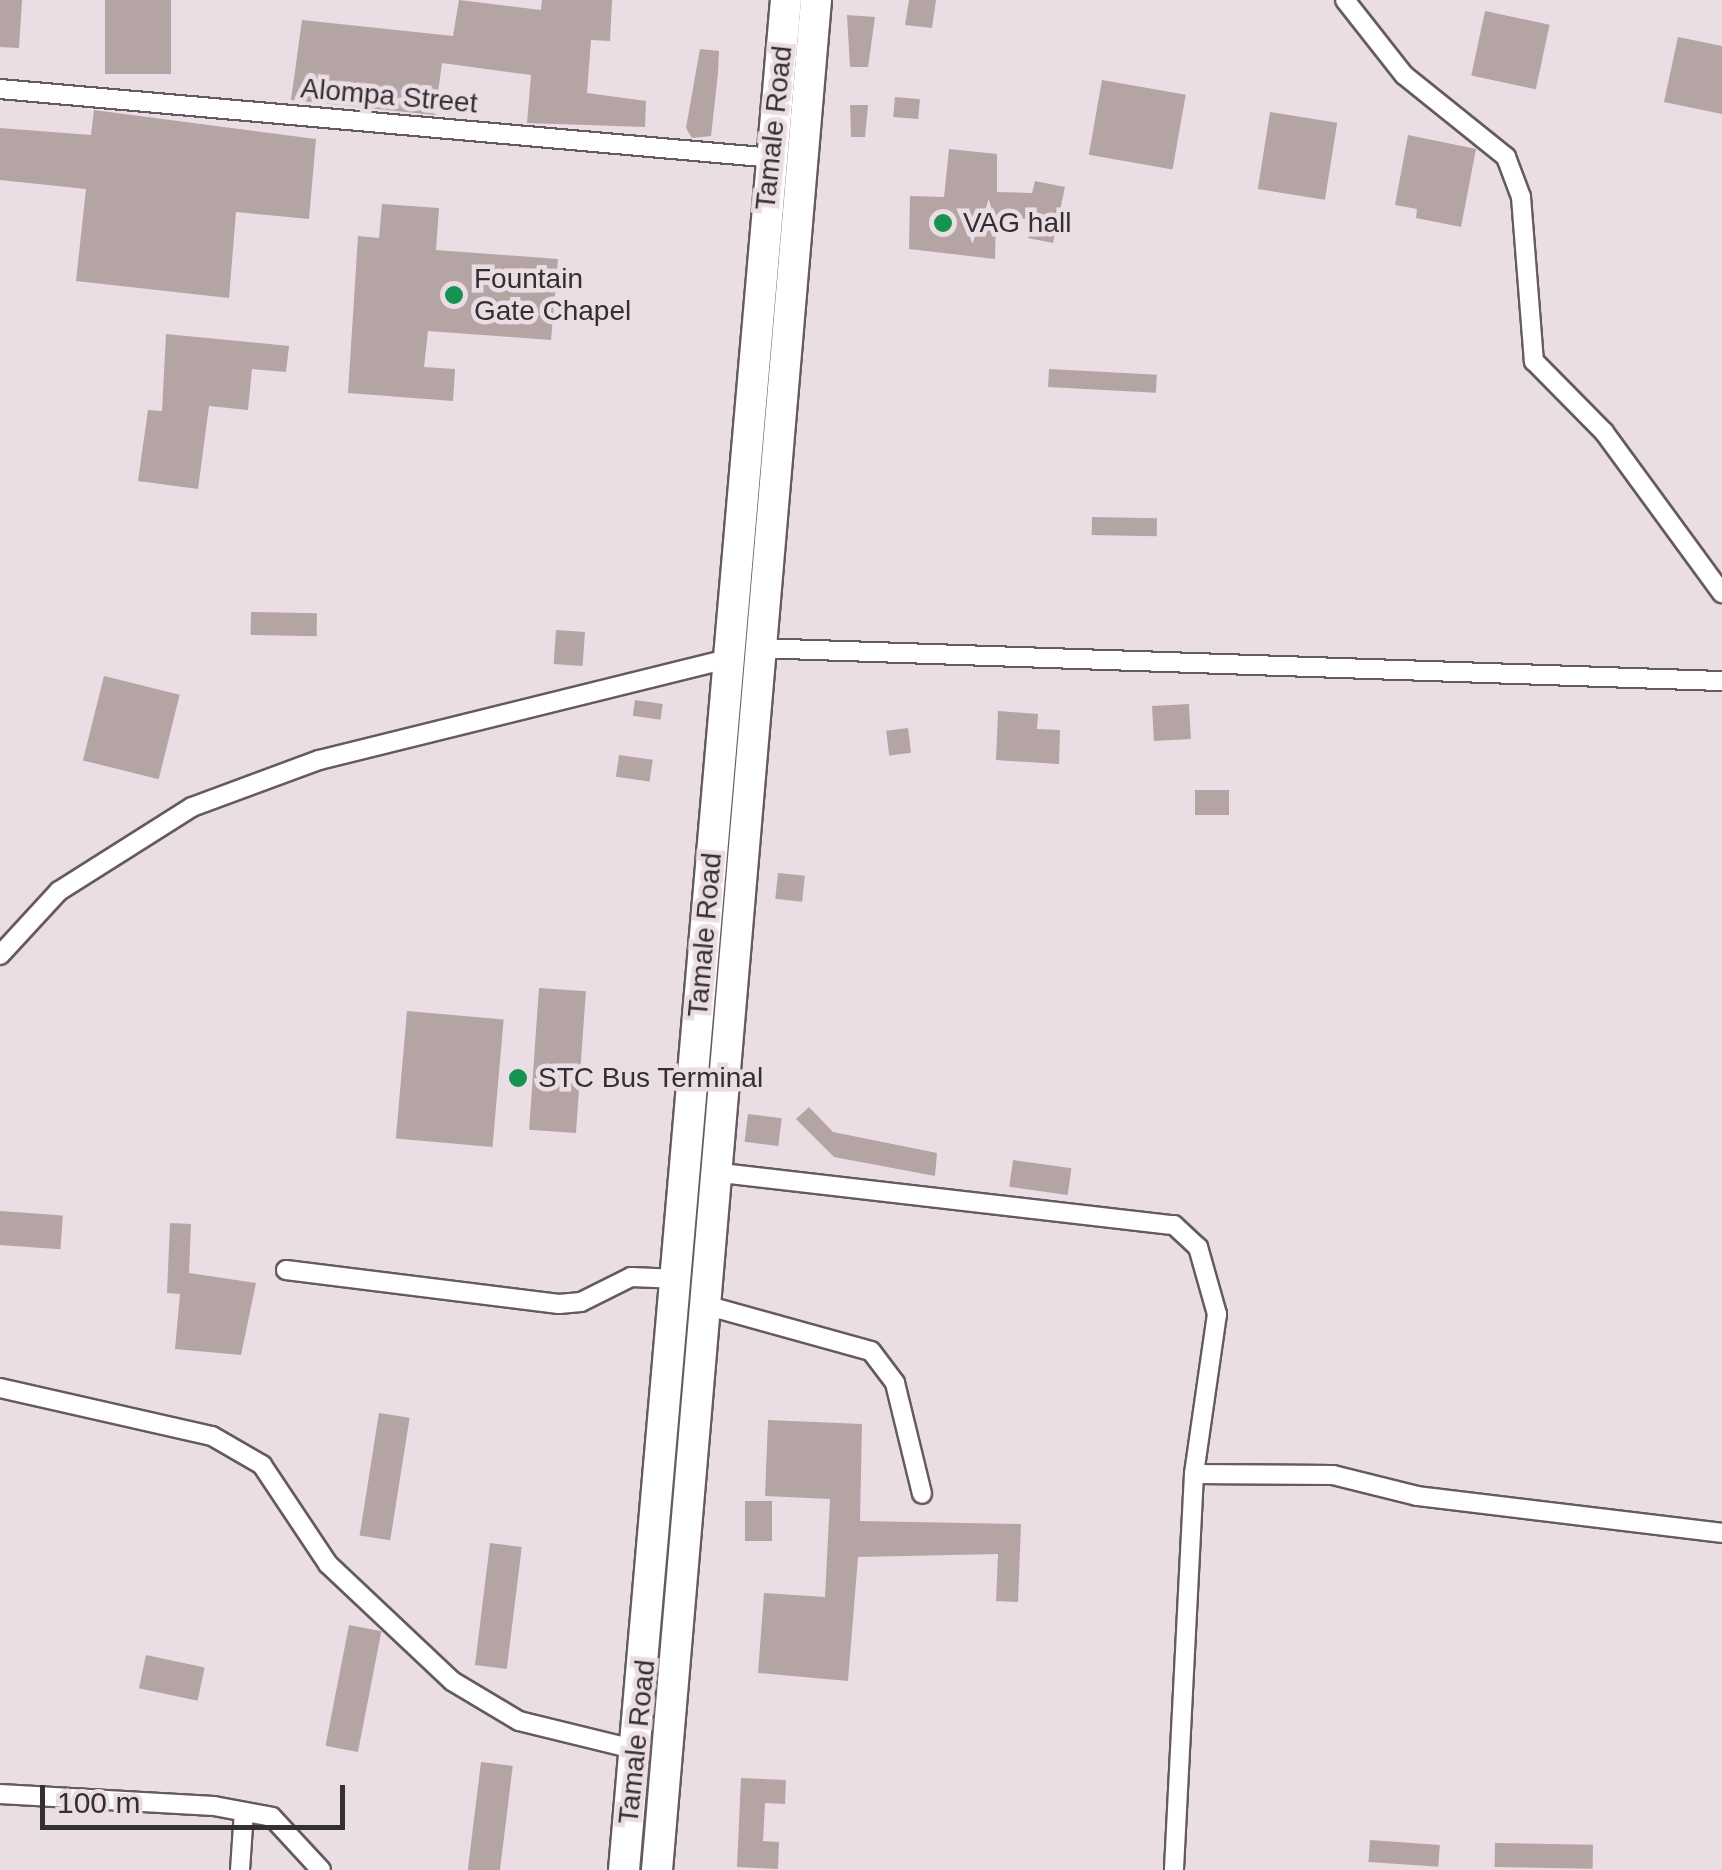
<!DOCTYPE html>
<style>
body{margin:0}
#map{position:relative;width:1722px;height:1870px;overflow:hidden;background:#ebdde4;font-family:Arial,sans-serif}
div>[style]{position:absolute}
.building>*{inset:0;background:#b4a4a4;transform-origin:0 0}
.roads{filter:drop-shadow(2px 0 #665a61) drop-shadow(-2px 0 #665a61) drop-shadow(0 2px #665a61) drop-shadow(0 -2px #665a61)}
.street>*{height:18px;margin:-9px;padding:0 9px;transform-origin:9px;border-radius:9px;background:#fff}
.highway>*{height:30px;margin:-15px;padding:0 15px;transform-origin:15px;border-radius:15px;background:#fff}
.dots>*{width:28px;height:28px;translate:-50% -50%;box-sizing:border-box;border:5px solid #ebdde4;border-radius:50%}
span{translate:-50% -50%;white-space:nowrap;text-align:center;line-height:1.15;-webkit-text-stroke:9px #ebdde4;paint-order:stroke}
.street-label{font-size:28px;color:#342f32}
.poi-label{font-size:28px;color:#342f32}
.left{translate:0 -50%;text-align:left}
.scale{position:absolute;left:40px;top:1785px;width:305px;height:45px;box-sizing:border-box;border:5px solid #342f32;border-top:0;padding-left:12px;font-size:30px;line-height:35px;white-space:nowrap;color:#342f32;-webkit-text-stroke:8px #ebdde4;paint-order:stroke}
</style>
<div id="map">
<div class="building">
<i style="clip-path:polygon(0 0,22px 0,19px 48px,0 47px)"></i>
<i style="left:105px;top:0;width:66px;height:74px"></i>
<i style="clip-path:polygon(459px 0,541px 10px,542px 0,612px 0,610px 41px,591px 40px,587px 93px,646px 101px,645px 127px,527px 123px,531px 75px,442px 63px,435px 115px,291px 100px,302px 20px,453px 36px)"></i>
<i style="clip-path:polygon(909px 0,936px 0,932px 28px,905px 25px)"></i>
<i style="left:1485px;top:11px;width:66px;height:66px;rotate:12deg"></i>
<i style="clip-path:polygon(847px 15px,875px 17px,868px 67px,850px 67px)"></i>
<i style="clip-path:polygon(1678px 37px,1722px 46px,1722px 114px,1664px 102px)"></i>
<i style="clip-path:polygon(700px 49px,719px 51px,718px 73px,711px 136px,692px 138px,686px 128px)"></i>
<i style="left:1102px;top:80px;width:85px;height:76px;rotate:10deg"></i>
<i style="left:895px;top:97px;width:25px;height:20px;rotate:5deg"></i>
<i style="clip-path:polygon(850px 105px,868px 105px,865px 137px,851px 137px)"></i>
<i style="clip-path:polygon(94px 110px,316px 139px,309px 219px,236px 212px,229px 298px,76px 281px,86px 189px,0 180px,0 128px,91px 135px)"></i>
<i style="left:1270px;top:112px;width:68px;height:78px;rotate:9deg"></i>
<i style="clip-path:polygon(1408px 135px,1476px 149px,1461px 227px,1416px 218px,1417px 209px,1395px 205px)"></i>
<i style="clip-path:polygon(949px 149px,997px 154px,997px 192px,1032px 193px,1035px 181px,1065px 187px,1053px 243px,1028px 238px,1032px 219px,996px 219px,995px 259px,909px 249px,910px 196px,944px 197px)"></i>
<i style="clip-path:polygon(382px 204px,439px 208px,436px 250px,558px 259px,551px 340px,428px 331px,424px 367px,455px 369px,453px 401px,348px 393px,358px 236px,379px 238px)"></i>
<i style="clip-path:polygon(166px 334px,289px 346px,286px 372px,252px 369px,248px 410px,209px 406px,198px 489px,138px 481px,148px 410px,162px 411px)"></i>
<i style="left:1049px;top:369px;width:108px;height:18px;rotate:3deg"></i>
<i style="left:1092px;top:517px;width:65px;height:18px;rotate:1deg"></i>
<i style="left:251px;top:612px;width:66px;height:23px;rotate:1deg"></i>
<i style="left:556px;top:630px;width:29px;height:34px;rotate:4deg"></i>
<i style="left:104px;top:676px;width:78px;height:87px;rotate:14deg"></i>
<i style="left:635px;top:700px;width:28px;height:16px;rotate:8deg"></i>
<i style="left:1189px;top:704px;width:35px;height:37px;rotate:87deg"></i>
<i style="clip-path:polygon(998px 711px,1038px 714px,1037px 729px,1060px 730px,1059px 764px,996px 760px)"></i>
<i style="left:908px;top:728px;width:25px;height:22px;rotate:83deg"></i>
<i style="left:619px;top:755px;width:34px;height:22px;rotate:8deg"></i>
<i style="left:1195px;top:790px;width:34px;height:25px"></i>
<i style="left:778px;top:873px;width:27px;height:26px;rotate:6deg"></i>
<i style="left:539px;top:988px;width:47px;height:142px;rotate:4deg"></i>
<i style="left:407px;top:1011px;width:97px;height:128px;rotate:5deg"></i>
<i style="clip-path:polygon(809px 1107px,833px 1132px,937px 1153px,935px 1176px,834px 1157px,796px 1119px)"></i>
<i style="left:748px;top:1114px;width:34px;height:28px;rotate:7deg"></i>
<i style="left:1013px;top:1160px;width:59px;height:27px;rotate:8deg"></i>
<i style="left:0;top:1211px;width:63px;height:34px;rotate:4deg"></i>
<i style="clip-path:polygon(170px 1223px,191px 1224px,189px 1273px,256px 1283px,241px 1355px,175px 1349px,180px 1294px,167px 1293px)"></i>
<i style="left:379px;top:1413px;width:31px;height:124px;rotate:9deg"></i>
<i style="clip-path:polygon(768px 1420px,862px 1424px,860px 1521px,1021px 1524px,1018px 1602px,996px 1601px,998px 1554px,858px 1557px,848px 1681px,758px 1673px,764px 1593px,825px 1597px,830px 1499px,765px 1496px)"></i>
<i style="left:745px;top:1501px;width:27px;height:40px"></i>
<i style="left:490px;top:1543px;width:32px;height:123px;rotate:7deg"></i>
<i style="left:349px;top:1625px;width:33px;height:123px;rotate:11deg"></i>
<i style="left:146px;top:1655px;width:60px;height:34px;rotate:12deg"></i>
<i style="left:481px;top:1762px;width:32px;height:109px;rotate:7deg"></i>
<i style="clip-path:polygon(741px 1778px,786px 1780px,785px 1804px,765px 1803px,763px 1841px,779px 1842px,778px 1869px,737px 1867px)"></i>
<i style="left:1370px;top:1840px;width:70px;height:22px;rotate:4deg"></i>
<i style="left:1495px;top:1843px;width:98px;height:24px;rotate:1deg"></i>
</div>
<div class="roads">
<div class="street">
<i style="left:1345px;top:0;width:95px;rotate:51.8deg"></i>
<i style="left:1404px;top:75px;width:131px;rotate:38.8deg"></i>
<i style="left:1506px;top:157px;width:43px;rotate:69.4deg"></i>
<i style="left:1521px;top:197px;width:165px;rotate:85.5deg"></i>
<i style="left:1534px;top:361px;width:100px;rotate:45.4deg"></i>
<i style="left:1604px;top:432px;width:200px;rotate:53.8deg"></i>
<i style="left:0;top:89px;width:776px;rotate:5.1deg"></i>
<i style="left:756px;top:648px;width:967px;rotate:1.96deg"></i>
<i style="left:0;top:955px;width:87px;rotate:-47.3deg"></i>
<i style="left:59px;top:891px;width:157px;rotate:-32.3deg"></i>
<i style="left:192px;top:807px;width:135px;rotate:-20.3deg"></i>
<i style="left:319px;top:760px;width:421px;rotate:-13.9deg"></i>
<i style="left:713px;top:1172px;width:464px;rotate:6.6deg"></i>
<i style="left:1174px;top:1225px;width:33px;rotate:43deg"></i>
<i style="left:1198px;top:1247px;width:70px;rotate:74.2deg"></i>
<i style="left:1217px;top:1314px;width:162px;rotate:98.2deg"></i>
<i style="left:1194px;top:1474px;width:397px;rotate:92.9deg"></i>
<i style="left:286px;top:1270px;width:275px;rotate:7.1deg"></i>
<i style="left:559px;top:1304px;width:22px;rotate:-5deg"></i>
<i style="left:581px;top:1302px;width:56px;rotate:-26.6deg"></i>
<i style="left:631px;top:1277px;width:48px;rotate:2.4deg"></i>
<i style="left:705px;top:1305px;width:172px;rotate:15.5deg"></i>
<i style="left:871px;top:1351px;width:40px;rotate:53deg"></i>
<i style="left:895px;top:1383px;width:114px;rotate:76.3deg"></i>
<i style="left:0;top:1388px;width:217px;rotate:12.8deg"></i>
<i style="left:212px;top:1436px;width:58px;rotate:30.1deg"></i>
<i style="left:262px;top:1465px;width:119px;rotate:56.3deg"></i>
<i style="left:328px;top:1564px;width:170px;rotate:43.3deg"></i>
<i style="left:452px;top:1681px;width:78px;rotate:30.8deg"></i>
<i style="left:519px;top:1721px;width:122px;rotate:13.8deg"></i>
<i style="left:1194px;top:1474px;width:139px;rotate:0.4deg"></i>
<i style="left:1333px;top:1475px;width:87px;rotate:14deg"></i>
<i style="left:1417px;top:1496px;width:307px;rotate:6.9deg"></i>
<i style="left:0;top:1794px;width:214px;rotate:3.2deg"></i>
<i style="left:214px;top:1806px;width:59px;rotate:10.7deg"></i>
<i style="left:272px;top:1817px;width:72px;rotate:47.2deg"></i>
<i style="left:240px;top:1870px;width:58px;rotate:-86.1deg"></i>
</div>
<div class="highway">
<i style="left:624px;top:1870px;width:1877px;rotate:-85.05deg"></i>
<i style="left:657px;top:1870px;width:1877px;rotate:-85.14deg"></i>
</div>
</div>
<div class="dots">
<i style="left:943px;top:223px;background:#159350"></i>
<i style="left:454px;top:295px;background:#159350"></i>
<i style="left:518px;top:1078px;background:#159350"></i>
</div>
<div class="street-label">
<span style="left:389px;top:96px;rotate:5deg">Alompa Street</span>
<span style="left:774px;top:128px;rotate:-84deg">Tamale Road</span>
<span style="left:705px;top:935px;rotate:-85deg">Tamale Road</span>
<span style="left:637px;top:1742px;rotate:-84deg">Tamale Road</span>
</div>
<div class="poi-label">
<span class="left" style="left:963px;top:223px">VAG hall</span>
<span class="left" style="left:474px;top:295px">Fountain<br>Gate Chapel</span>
<span class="left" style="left:538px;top:1078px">STC Bus Terminal</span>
</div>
<div class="scale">100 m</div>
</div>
